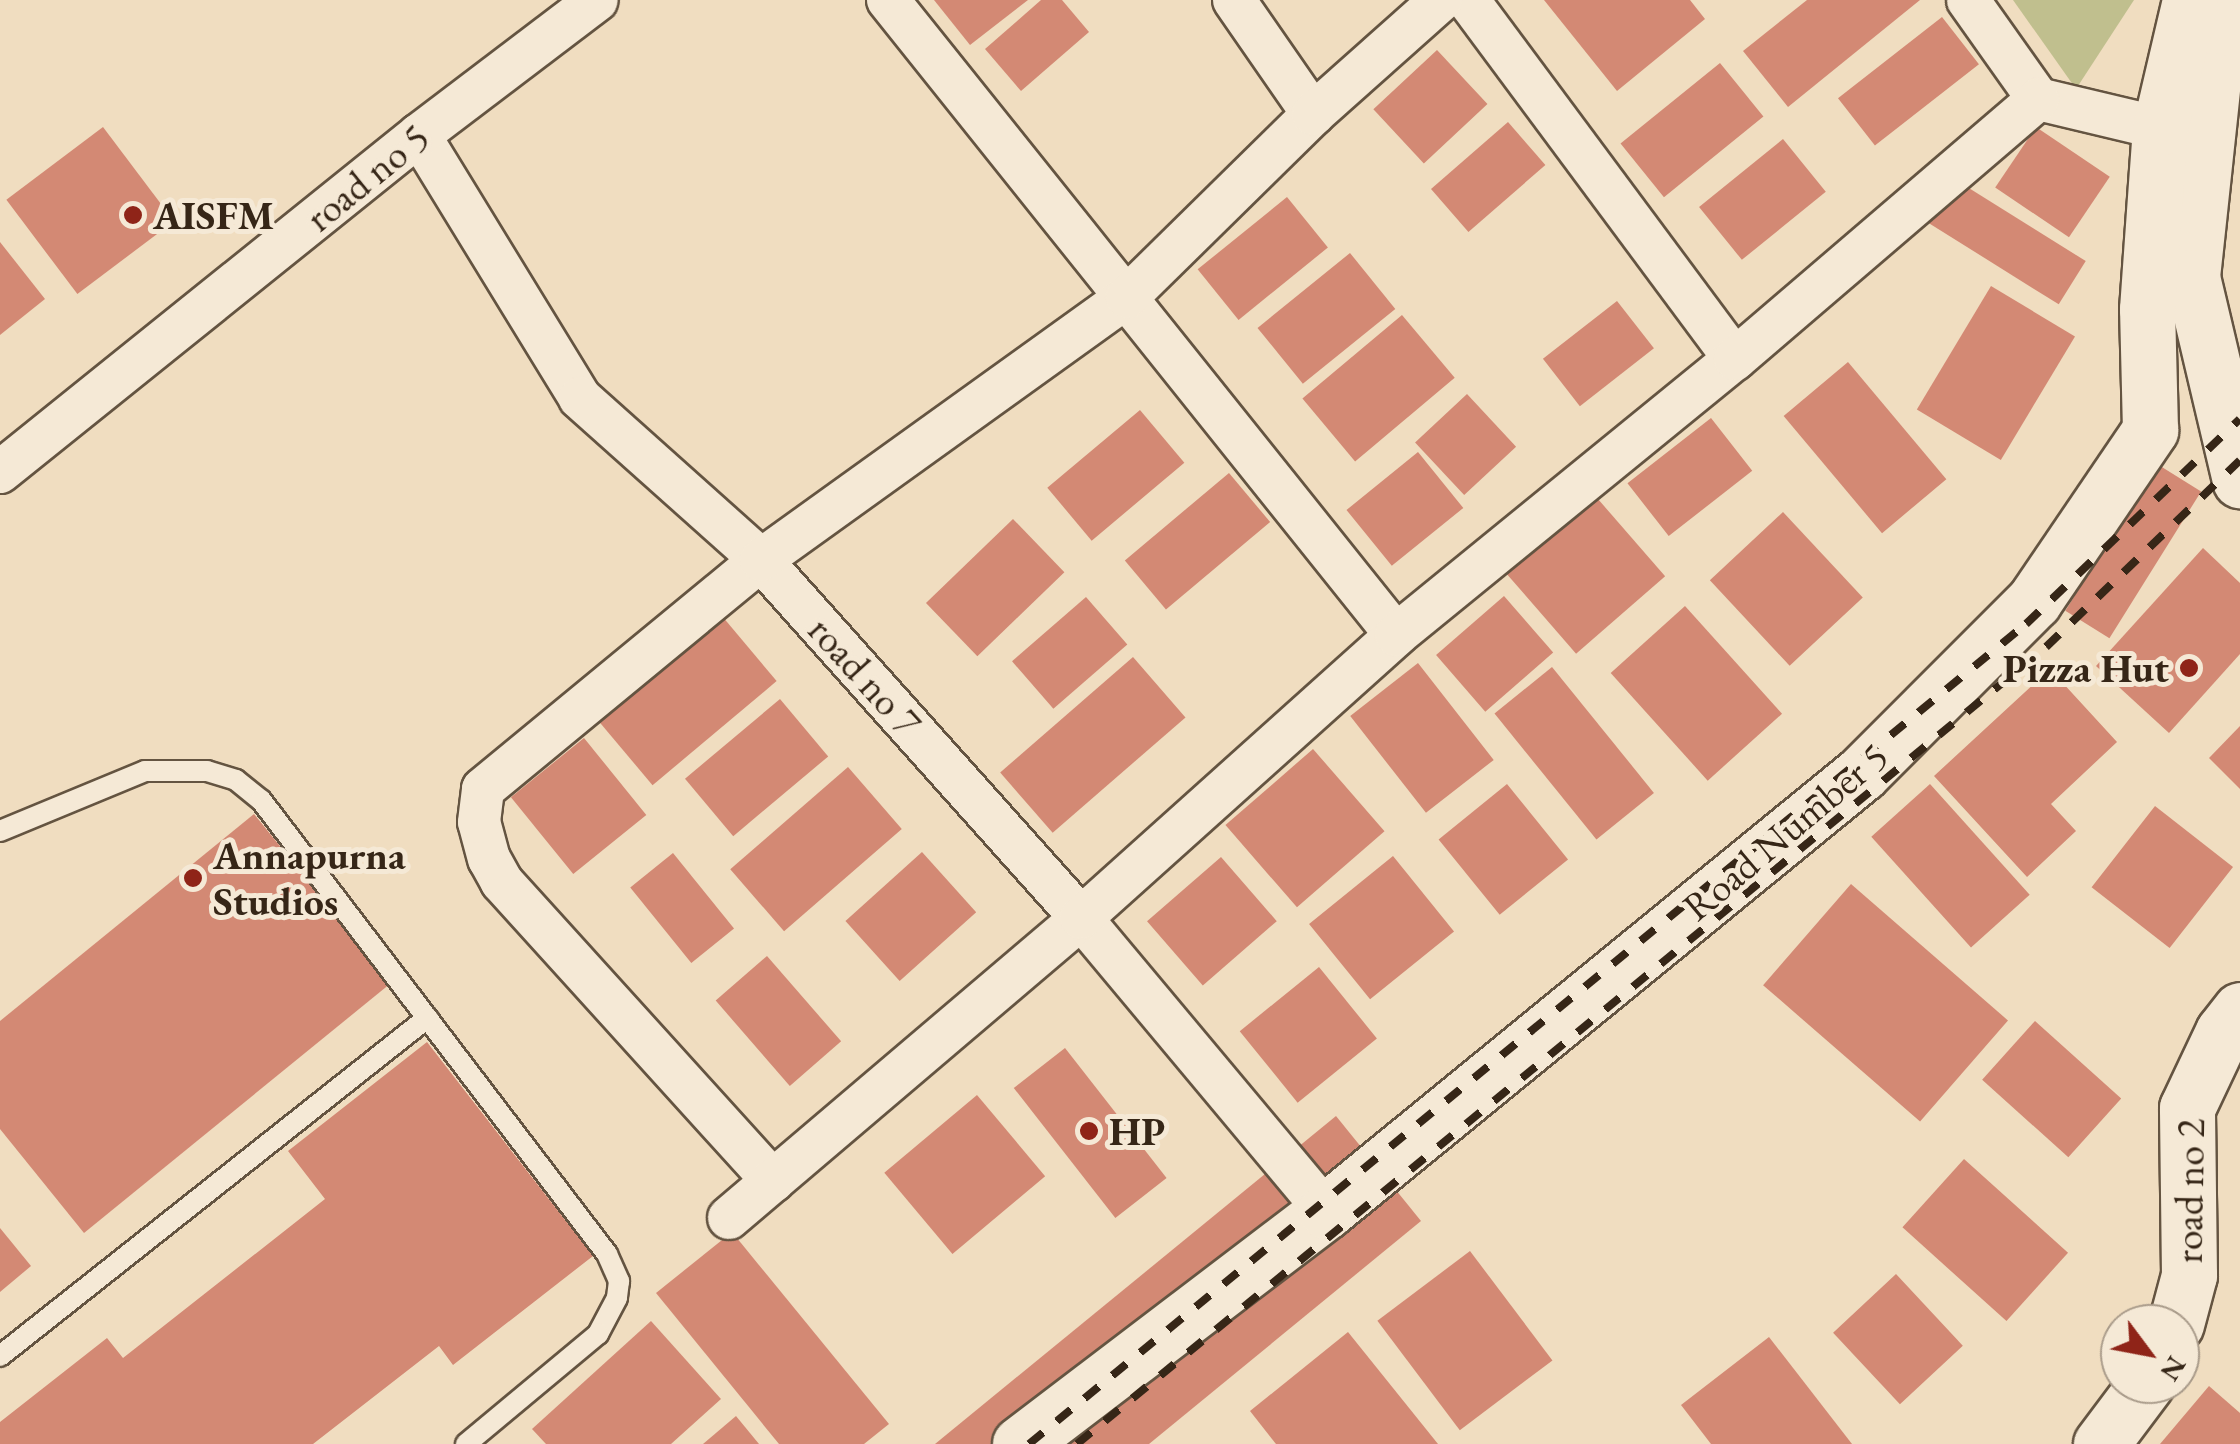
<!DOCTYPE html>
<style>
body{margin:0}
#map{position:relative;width:2240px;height:1444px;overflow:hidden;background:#f0ddc0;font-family:"EB Garamond",serif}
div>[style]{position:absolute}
.green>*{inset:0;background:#c0bf8e}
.building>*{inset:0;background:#d38974;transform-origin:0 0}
.roads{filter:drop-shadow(2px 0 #645441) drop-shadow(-2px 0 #645441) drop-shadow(0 2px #645441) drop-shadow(0 -2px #645441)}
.lane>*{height:20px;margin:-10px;padding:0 10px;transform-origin:10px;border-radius:10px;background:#f5e9d6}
.street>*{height:42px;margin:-21px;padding:0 21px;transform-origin:21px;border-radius:21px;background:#f5e9d6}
.secondary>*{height:55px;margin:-27.5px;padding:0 27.5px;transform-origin:27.5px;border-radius:27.5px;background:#f5e9d6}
.rail>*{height:8px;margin-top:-4px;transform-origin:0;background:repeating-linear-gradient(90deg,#362617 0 18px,transparent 0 36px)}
.dots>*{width:28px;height:28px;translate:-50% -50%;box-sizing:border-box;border:5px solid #f5e9d6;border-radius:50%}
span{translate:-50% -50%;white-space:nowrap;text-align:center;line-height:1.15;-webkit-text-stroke:10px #f5e9d6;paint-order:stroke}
.street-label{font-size:40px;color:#362617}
.poi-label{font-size:40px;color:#362617;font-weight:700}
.left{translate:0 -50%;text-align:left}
.right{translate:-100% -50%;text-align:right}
.north{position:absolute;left:2100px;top:1304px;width:100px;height:100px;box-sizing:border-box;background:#f5e9d6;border:2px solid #a99b8a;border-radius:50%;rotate:122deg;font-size:28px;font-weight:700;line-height:40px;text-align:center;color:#362617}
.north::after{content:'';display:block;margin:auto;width:35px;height:45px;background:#8f2418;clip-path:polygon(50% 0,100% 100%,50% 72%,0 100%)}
</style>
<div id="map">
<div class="green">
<i style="clip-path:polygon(2013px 0,2134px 0,2076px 89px)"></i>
</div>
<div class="building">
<i style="clip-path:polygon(934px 0,1028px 0,970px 45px)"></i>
<i style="clip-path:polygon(1041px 0,1062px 0,1089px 32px,1021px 91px,985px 49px)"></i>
<i style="clip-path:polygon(1544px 0,1690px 0,1705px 19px,1617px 91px)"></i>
<i style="clip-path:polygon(1807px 0,1920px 0,1788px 107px,1743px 51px)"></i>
<i style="left:1942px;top:17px;width:60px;height:132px;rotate:52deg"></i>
<i style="left:1437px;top:50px;width:74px;height:87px;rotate:47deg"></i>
<i style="left:1720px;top:63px;width:69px;height:128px;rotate:51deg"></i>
<i style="left:1508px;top:122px;width:57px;height:102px;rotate:49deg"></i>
<i style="left:103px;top:127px;width:118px;height:121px;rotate:53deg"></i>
<i style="left:2036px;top:127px;width:89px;height:73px;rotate:34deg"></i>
<i style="left:1783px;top:139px;width:68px;height:108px;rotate:51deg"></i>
<i style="left:1956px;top:180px;width:153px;height:51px;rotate:32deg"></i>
<i style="left:1287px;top:197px;width:65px;height:115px;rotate:51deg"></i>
<i style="clip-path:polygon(0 242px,45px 299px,0 335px)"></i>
<i style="left:1350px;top:253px;width:72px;height:119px;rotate:51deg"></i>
<i style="left:1991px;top:286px;width:98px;height:144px;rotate:31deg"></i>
<i style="left:1617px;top:301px;width:60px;height:94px;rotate:52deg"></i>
<i style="left:1402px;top:315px;width:82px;height:130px;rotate:50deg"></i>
<i style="left:1848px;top:362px;width:153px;height:84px;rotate:50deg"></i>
<i style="left:1467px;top:394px;width:72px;height:71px;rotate:47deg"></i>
<i style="left:1140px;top:410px;width:69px;height:121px;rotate:50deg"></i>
<i style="left:1711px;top:418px;width:67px;height:106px;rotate:52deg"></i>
<i style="left:1418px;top:452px;width:72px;height:92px;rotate:51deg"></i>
<i style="left:2157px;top:464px;width:52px;height:173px;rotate:32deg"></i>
<i style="left:1229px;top:473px;width:64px;height:136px;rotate:50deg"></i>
<i style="left:1591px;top:491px;width:113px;height:118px;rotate:49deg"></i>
<i style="left:1783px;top:512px;width:117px;height:100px;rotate:47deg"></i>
<i style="left:1013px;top:519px;width:74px;height:121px;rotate:46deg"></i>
<i style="clip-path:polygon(2203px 548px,2240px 583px,2240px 654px,2169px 733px,2096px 666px)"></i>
<i style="left:1504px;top:596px;width:75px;height:90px;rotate:49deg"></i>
<i style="left:1086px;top:597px;width:63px;height:98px;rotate:49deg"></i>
<i style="left:1685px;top:606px;width:145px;height:100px;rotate:48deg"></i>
<i style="left:722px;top:616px;width:85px;height:162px;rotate:50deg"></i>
<i style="left:1133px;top:657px;width:80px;height:176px;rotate:49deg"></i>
<i style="left:1418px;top:663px;width:123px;height:86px;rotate:52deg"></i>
<i style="left:1552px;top:667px;width:162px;height:74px;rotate:51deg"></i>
<i style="clip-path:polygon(2050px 669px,2117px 742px,2051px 804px,2076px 831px,2027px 877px,1934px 776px)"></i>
<i style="left:780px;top:699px;width:75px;height:124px;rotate:50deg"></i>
<i style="clip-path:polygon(2240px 726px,2240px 789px,2209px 758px)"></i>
<i style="left:584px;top:738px;width:99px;height:94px;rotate:51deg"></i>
<i style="left:1313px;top:749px;width:109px;height:116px;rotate:49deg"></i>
<i style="left:848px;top:767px;width:82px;height:156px;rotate:49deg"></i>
<i style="left:1507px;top:784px;width:97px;height:88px;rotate:51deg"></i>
<i style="left:1930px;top:784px;width:149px;height:79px;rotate:48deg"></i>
<i style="left:2155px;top:806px;width:99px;height:103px;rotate:38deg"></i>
<i style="clip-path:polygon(254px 814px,391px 983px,84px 1233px,0 1129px,0 1021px)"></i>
<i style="left:922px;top:852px;width:81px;height:103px;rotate:48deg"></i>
<i style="left:673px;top:853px;width:97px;height:55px;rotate:51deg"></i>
<i style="left:1393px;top:856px;width:97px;height:108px;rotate:51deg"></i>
<i style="left:1221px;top:857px;width:85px;height:98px;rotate:49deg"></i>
<i style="left:1851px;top:884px;width:208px;height:134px;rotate:41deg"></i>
<i style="left:767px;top:956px;width:113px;height:68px;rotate:49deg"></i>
<i style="left:1319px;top:967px;width:92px;height:102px;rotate:51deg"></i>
<i style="left:2035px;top:1021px;width:116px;height:79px;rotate:42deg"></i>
<i style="clip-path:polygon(427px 1042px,593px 1256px,453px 1365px,439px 1346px,313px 1444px,0 1444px,0 1422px,107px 1338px,123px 1358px,325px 1199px,288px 1151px)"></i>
<i style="left:1065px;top:1048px;width:165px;height:65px;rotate:52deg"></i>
<i style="left:977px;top:1095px;width:106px;height:121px;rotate:50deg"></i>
<i style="clip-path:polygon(1336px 1116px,1421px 1221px,1149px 1444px,935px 1444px)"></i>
<i style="left:1964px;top:1159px;width:140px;height:92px;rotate:42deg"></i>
<i style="clip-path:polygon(0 1228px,31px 1266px,0 1292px)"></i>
<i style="clip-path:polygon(732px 1232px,889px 1424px,864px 1444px,779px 1444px,656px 1293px)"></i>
<i style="left:1470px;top:1251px;width:137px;height:116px;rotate:53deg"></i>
<i style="left:1896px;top:1274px;width:98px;height:86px;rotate:47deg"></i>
<i style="clip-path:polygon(651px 1321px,721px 1399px,671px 1444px,546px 1444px,532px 1429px)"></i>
<i style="clip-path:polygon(1348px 1332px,1438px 1444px,1276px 1444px,1250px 1411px)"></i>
<i style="clip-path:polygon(1769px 1337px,1852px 1444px,1711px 1444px,1681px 1405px)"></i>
<i style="clip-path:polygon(2209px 1386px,2240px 1413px,2240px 1444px,2160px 1444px)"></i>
<i style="clip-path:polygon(736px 1416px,759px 1444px,703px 1444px)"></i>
</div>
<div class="roads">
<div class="lane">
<i style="left:0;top:831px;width:157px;rotate:-22.5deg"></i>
<i style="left:145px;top:771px;width:62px"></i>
<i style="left:207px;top:771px;width:30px;rotate:17deg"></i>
<i style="left:236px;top:780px;width:32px;rotate:39deg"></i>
<i style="left:261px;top:800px;width:571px;rotate:52.69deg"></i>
<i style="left:607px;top:1254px;width:30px;rotate:66deg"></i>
<i style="left:619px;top:1281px;width:17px;rotate:97deg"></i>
<i style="left:617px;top:1298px;width:41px;rotate:117.8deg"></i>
<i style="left:598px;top:1334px;width:172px;rotate:140.2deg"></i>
<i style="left:0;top:1356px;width:545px;rotate:-38.36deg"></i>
</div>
<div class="street">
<i style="left:888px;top:0;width:813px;rotate:51.34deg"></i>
<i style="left:1234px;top:0;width:139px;rotate:55.3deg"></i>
<i style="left:1468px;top:0;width:447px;rotate:53.4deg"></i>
<i style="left:1968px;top:0;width:121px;rotate:54.7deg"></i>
<i style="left:2038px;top:99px;width:155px;rotate:13.4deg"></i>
<i style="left:419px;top:135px;width:308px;rotate:58.5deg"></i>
<i style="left:580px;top:398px;width:243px;rotate:41.8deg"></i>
<i style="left:761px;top:560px;width:480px;rotate:48.2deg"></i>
<i style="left:1081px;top:918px;width:382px;rotate:50.1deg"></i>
<i style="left:0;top:472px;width:538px;rotate:-38.81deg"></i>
<i style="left:419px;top:135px;width:223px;rotate:-37.2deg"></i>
<i style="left:773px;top:1181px;width:404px;rotate:-132.2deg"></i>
<i style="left:502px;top:882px;width:26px;rotate:-119deg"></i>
<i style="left:489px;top:859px;width:38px;rotate:-105deg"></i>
<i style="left:479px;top:822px;width:33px;rotate:-83deg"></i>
<i style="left:483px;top:789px;width:360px;rotate:-39.5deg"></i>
<i style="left:761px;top:560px;width:451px;rotate:-35.7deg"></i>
<i style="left:1127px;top:297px;width:261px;rotate:-44.5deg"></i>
<i style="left:1313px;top:114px;width:171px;rotate:-41.7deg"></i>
<i style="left:729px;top:1218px;width:462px;rotate:-40.4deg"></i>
<i style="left:1081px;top:918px;width:423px;rotate:-41.9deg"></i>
<i style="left:1396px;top:635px;width:437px;rotate:-39.2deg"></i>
<i style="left:1735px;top:359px;width:399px;rotate:-40.6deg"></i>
</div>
<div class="secondary">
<i style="left:2240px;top:8px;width:26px;rotate:126deg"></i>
<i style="left:2225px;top:29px;width:52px;rotate:103.2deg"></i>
<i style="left:2213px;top:80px;width:198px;rotate:96.1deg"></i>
<i style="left:2192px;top:277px;width:209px;rotate:76.7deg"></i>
<i style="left:2176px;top:1324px;width:51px;rotate:-75.1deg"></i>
<i style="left:2189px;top:1275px;width:167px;rotate:-90.7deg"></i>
<i style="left:2187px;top:1108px;width:84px;rotate:-64.7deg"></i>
<i style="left:2223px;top:1032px;width:28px;rotate:-52deg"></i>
<i style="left:1020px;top:1444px;width:385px;rotate:-37.3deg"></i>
<i style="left:1326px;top:1211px;width:692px;rotate:-39.25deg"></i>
<i style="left:1862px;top:773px;width:243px;rotate:-45deg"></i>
<i style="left:2034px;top:601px;width:207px;rotate:-55.8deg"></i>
<i style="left:2150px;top:430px;width:121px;rotate:-91.4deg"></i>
<i style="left:2147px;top:309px;width:181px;rotate:-85.9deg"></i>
<i style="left:2160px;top:128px;width:131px;rotate:-76.8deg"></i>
<i style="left:2101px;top:1444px;width:75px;rotate:-53.1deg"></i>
</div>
</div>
<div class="rail">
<i style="left:1029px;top:1444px;width:1291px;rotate:-39.44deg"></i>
<i style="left:2026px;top:624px;width:296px;rotate:-43.8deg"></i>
<i style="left:1077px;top:1444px;width:1255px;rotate:-39.44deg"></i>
<i style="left:2046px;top:647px;width:269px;rotate:-43.9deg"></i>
</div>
<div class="dots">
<i style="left:133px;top:215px;background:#8f2418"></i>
<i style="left:2189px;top:668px;background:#8f2418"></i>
<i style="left:193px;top:878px;background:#8f2418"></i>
<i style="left:1089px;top:1131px;background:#8f2418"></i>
</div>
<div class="street-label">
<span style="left:367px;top:177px;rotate:-39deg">road no 5</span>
<span style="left:865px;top:676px;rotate:48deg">road no 7</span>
<span style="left:1785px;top:831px;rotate:-40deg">Road Number 5</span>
<span style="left:2189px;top:1191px;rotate:-89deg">road no 2</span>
</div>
<div class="poi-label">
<span class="left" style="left:153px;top:215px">AISFM</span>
<span class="right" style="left:2169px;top:668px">Pizza Hut</span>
<span class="left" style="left:213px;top:878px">Annapurna<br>Studios</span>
<span class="left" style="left:1109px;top:1131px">HP</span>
</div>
<div class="north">N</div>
</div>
